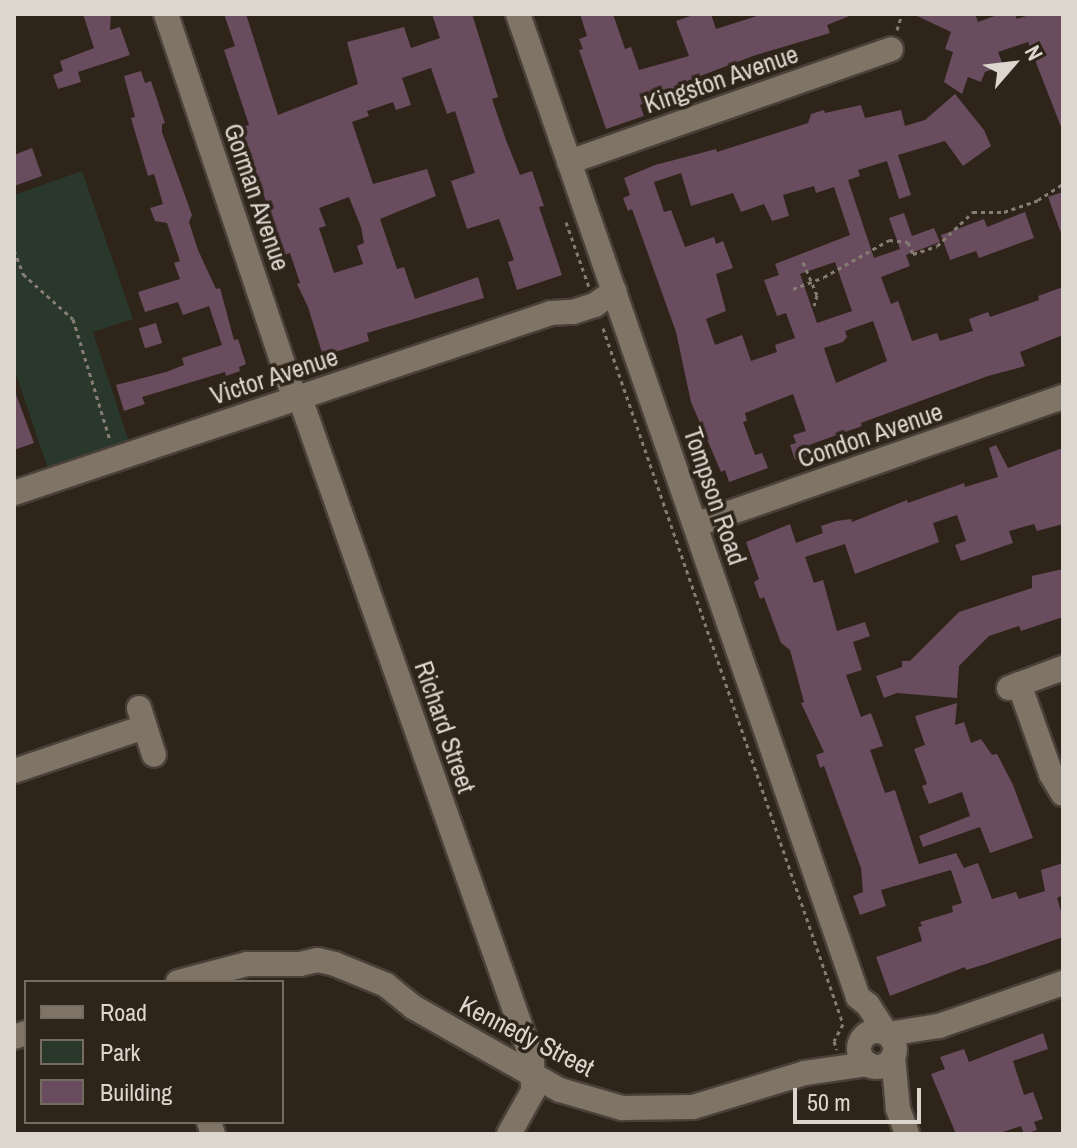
<!DOCTYPE html>
<style>
body{margin:0}
#map{position:relative;width:1077px;height:1148px;overflow:hidden;background:#2e2419;font-family:"Archivo Narrow",sans-serif}
div>[style]{position:absolute}
.green>*{inset:0;background:#29382b}
.building>*{inset:0;background:#694c5d;transform-origin:0 0}
.path>*{height:3px;margin-top:-1.5px;transform-origin:0;background:repeating-linear-gradient(90deg,#857d74 0 4px,transparent 0 8px)}
.roads{filter:drop-shadow(2px 0 #494139) drop-shadow(-2px 0 #494139) drop-shadow(0 2px #494139) drop-shadow(0 -2px #494139)}
.minor>*{height:24px;margin:-12px;padding:0 12px;transform-origin:12px;border-radius:12px;background:#7f7466}
.minor>.ring{margin:-12px;padding:0;box-sizing:content-box;background:none;border:24px solid #7f7466;border-radius:50%}
span{translate:-50% -50%;white-space:nowrap;text-align:center;line-height:1.15;-webkit-text-stroke:7px #2e2419;paint-order:stroke}
.street-label{font-size:26px;color:#dcd6ce}
.frame{position:absolute;inset:0;border:16px solid #dcd6ce;pointer-events:none}
.legend{position:absolute;left:24px;top:980px;width:260px;height:144px;box-sizing:border-box;background:#2e2419;border:2px solid #746b61;margin:0;padding:10px 14px;list-style:none;font-size:24px;color:#dcd6ce}
.legend li{display:flex;align-items:center;gap:16px;height:40px}
.legend b{width:40px;border:2px solid #746b61}
.north{position:absolute;left:973px;top:24px;width:80px;height:80px;-webkit-text-stroke:6px #2e2419;paint-order:stroke;rotate:62deg;font-size:22px;font-weight:700;line-height:32px;text-align:center;color:#dcd6ce}
.north::after{content:'';display:block;margin:auto;width:28px;height:36px;background:#dcd6ce;clip-path:polygon(50% 0,100% 100%,50% 72%,0 100%)}
.scale{position:absolute;left:793px;top:1088px;width:128px;height:36px;box-sizing:border-box;border:4px solid #dcd6ce;border-top:0;padding-left:10px;font-size:24px;line-height:28px;white-space:nowrap;color:#dcd6ce;-webkit-text-stroke:6px #2e2419;paint-order:stroke}
</style>
<div id="map">
<div class="green">
<i style="clip-path:polygon(82px 171px,133px 319px,93px 332px,129px 442px,48px 469px,14px 368px,14px 195px)"></i>
</div>
<div class="building">
<i style="clip-path:polygon(83px 14px,111px 14px,110px 30px,120px 27px,130px 55px,78px 72px,81px 82px,58px 89px,53px 75px,63px 71px,60px 61px,94px 48px)"></i>
<i style="clip-path:polygon(evenodd,224px 14px,246px 14px,278px 115px,358px 84px,347px 42px,404px 27px,411px 48px,440px 38px,432px 14px,472px 14px,498px 97px,492px 99px,506px 140px,520px 175px,532px 171px,544px 206px,539px 207px,562px 275px,517px 290px,508px 262px,514px 260px,499px 219px,467px 229px,451px 181px,475px 173px,455px 111px,447px 114px,431px 68px,402px 78px,411px 105px,396px 110px,393px 102px,367px 111px,369px 116px,352px 122px,373px 184px,427px 169px,436px 196px,380px 219px,397px 269px,404px 267px,415px 299px,478px 277px,484px 298px,367px 333px,369px 341px,323px 356px,308px 307px,297px 284px,300px 283px,290px 253px,284px 255px,241px 127px,249px 125px,224px 50px,235px 46px,224px 14px,349px 197px,361px 227px,364px 243px,357px 246px,363px 264px,334px 273px,319px 228px,326px 226px,319px 208px,349px 197px)"></i>
<i style="clip-path:polygon(580px 14px,613px 14px,625px 49px,631px 47px,639px 70px,689px 56px,676px 21px,696px 14px,711px 14px,716px 29px,763px 14px,852px 15px,827px 25px,830px 33px,753px 56px,674px 86px,676px 91px,640px 105px,644px 116px,606px 129px,579px 50px,583px 49px,579px 39px,587px 36px)"></i>
<i style="clip-path:polygon(913px 14px,975px 14px,978px 22px,1000px 14px,1015px 14px,1017px 19px,1032px 14px,1063px 14px,1063px 132px,1028px 42px,998px 52px,1003px 65px,985px 72px,981px 82px,968px 77px,962px 94px,944px 82px,953px 52px,945px 49px,951px 32px)"></i>
<i style="clip-path:polygon(141px 71px,145px 83px,151px 81px,165px 123px,162px 124px,162px 132px,192px 215px,189px 222px,198px 250px,216px 289px,220px 288px,234px 340px,238px 339px,246px 364px,239px 367px,240px 371px,226px 376px,225px 372px,142px 397px,145px 404px,124px 411px,116px 385px,166px 372px,184px 365px,182px 358px,222px 345px,209px 306px,183px 315px,178px 302px,145px 312px,138px 292px,180px 279px,174px 263px,180px 261px,167px 223px,155px 221px,150px 208px,163px 204px,154px 174px,148px 176px,131px 118px,135px 117px,124px 76px)"></i>
<i style="clip-path:polygon(evenodd,955px 94px,984px 130px,991px 146px,963px 166px,945px 141px,898px 155px,911px 195px,899px 199px,887px 161px,858px 170px,860px 176px,848px 180px,874px 258px,900px 249px,889px 218px,904px 213px,912px 236px,934px 228px,940px 242px,906px 255px,910px 266px,881px 277px,891px 304px,898px 301px,912px 341px,937px 333px,940px 341px,973px 331px,969px 319px,988px 312px,990px 317px,1039px 300px,1038px 296px,1063px 287px,1063px 335px,1020px 352px,1025px 366px,988px 376px,861px 423px,862px 426px,809px 445px,812px 454px,795px 460px,790px 445px,796px 443px,793px 435px,806px 431px,793px 394px,745px 413px,747px 421px,743px 422px,755px 455px,762px 453px,768px 468px,729px 482px,725px 470px,721px 472px,691px 402px,676px 332px,632px 209px,628px 211px,623px 198px,630px 195px,624px 178px,655px 165px,716px 149px,717px 152px,808px 123px,811px 114px,824px 110px,825px 113px,861px 105px,865px 118px,901px 110px,905px 126px,925px 120px,955px 94px,681px 173px,691px 206px,733px 193px,741px 212px,764px 204px,772px 221px,789px 216px,783px 195px,814px 186px,816px 193px,834px 187px,850px 235px,775px 264px,779px 275px,764px 280px,777px 316px,786px 313px,795px 338px,775px 345px,777px 352px,751px 361px,742px 335px,715px 345px,706px 319px,726px 311px,716px 274px,733px 268px,723px 241px,716px 244px,714px 237px,685px 247px,671px 210px,664px 212px,654px 182px,681px 173px,955px 94px,835px 262px,852px 311px,817px 323px,800px 274px,835px 262px,955px 94px,873px 321px,887px 361px,836px 383px,824px 348px,843px 342px,847px 337px,845px 331px,873px 321px)"></i>
<i style="clip-path:polygon(32px 148px,42px 176px,14px 186px,14px 155px)"></i>
<i style="clip-path:polygon(1063px 192px,1063px 233px,1061px 233px,1048px 197px)"></i>
<i style="clip-path:polygon(1025px 212px,1034px 238px,979px 258px,976px 251px,950px 260px,941px 235px,984px 219px,987px 227px)"></i>
<i style="left:156px;top:323px;width:21px;height:18px;rotate:73deg"></i>
<i style="clip-path:polygon(14px 389px,34px 443px,14px 450px)"></i>
<i style="clip-path:polygon(996px 445px,1008px 468px,1063px 448px,1063px 524px,1037px 531px,1034px 524px,1009px 531px,1013px 543px,961px 561px,955px 545px,966px 541px,957px 515px,933px 523px,939px 542px,855px 574px,845px 544px,805px 557px,814px 583px,823px 580px,837px 631px,865px 622px,870px 636px,853px 642px,862px 670px,846px 675px,861px 717px,871px 713px,883px 746px,870px 750px,885px 793px,895px 790px,919px 864px,956px 853px,964px 868px,978px 863px,992px 899px,1016px 892px,1019px 899px,1045px 891px,1041px 870px,1063px 863px,1063px 895px,1057px 898px,1063px 918px,1063px 937px,986px 964px,966px 970px,965px 967px,890px 996px,876px 957px,922px 941px,918px 927px,922px 926px,920px 922px,953px 912px,952px 906px,962px 903px,951px 870px,881px 890px,886px 906px,860px 915px,853px 896px,863px 892px,861px 868px,824px 766px,820px 768px,816px 755px,824px 752px,801px 703px,804px 702px,790px 650px,781px 643px,764px 597px,760px 599px,754px 582px,759px 579px,746px 542px,790px 524px,796px 543px,823px 533px,821px 526px,836px 521px,851px 519px,852px 522px,907px 500px,908px 503px,964px 483px,965px 487px,998px 477px,989px 448px)"></i>
<i style="clip-path:polygon(1063px 569px,1063px 617px,1021px 631px,1019px 626px,989px 636px,959px 666px,957px 698px,897px 693px,884px 698px,876px 676px,902px 667px,902px 661px,910px 661px,959px 612px,1032px 588px,1032px 576px)"></i>
<i style="clip-path:polygon(957px 703px,955px 725px,964px 722px,971px 743px,981px 739px,992px 755px,997px 754px,1013px 785px,1033px 838px,990px 853px,980px 827px,923px 847px,919px 836px,970px 816px,962px 792px,929px 804px,922px 786px,927px 784px,914px 749px,925px 745px,915px 716px)"></i>
<i style="clip-path:polygon(1043px 1033px,1048px 1049px,1013px 1061px,1024px 1095px,1033px 1092px,1043px 1119px,1034px 1122px,1037px 1130px,1024px 1134px,1021px 1126px,997px 1134px,956px 1134px,931px 1074px,945px 1069px,940px 1057px,964px 1049px,969px 1062px)"></i>
</div>
<div class="path">
<i style="left:897px;top:30px;width:17px;rotate:-73deg"></i>
<i style="left:566px;top:222px;width:69px;rotate:70.5deg"></i>
<i style="left:14px;top:250px;width:26px;rotate:69deg"></i>
<i style="left:23px;top:274px;width:67px;rotate:42deg"></i>
<i style="left:73px;top:319px;width:127px;rotate:73deg"></i>
<i style="left:803px;top:262px;width:36px;rotate:67deg"></i>
<i style="left:817px;top:295px;width:11px;rotate:105deg"></i>
<i style="left:793px;top:289px;width:33px;rotate:-21deg"></i>
<i style="left:824px;top:277px;width:75px;rotate:-29.6deg"></i>
<i style="left:889px;top:240px;width:19px;rotate:6deg"></i>
<i style="left:908px;top:242px;width:13px;rotate:67deg"></i>
<i style="left:913px;top:254px;width:25px;rotate:-18deg"></i>
<i style="left:937px;top:246px;width:50px;rotate:-43.4deg"></i>
<i style="left:973px;top:212px;width:31px"></i>
<i style="left:1004px;top:212px;width:36px;rotate:-19deg"></i>
<i style="left:1038px;top:200px;width:30px;rotate:-33deg"></i>
<i style="left:603px;top:328px;width:736px;rotate:70.97deg"></i>
<i style="left:843px;top:1024px;width:19px;rotate:118deg"></i>
<i style="left:834px;top:1041px;width:9px;rotate:72deg"></i>
</div>
<div class="roads">
<div class="minor">
<i style="left:166px;top:14px;width:406px;rotate:71.5deg"></i>
<i style="left:518px;top:14px;width:1040px;rotate:70.92deg"></i>
<i style="left:858px;top:997px;width:13px;rotate:39deg"></i>
<i style="left:868px;top:1005px;width:33px;rotate:57deg"></i>
<i style="left:569px;top:162px;width:341px;rotate:-19.3deg"></i>
<i style="left:300px;top:398px;width:701px;rotate:70.66deg"></i>
<i style="left:532px;top:1059px;width:32px;rotate:88deg"></i>
<i style="left:533px;top:1091px;width:49px;rotate:119.2deg"></i>
<i style="left:14px;top:493px;width:566px;rotate:-18.53deg"></i>
<i style="left:551px;top:313px;width:22px;rotate:-3deg"></i>
<i style="left:573px;top:312px;width:23px;rotate:-18deg"></i>
<i style="left:595px;top:305px;width:24px;rotate:-36deg"></i>
<i style="left:695px;top:525px;width:390px;rotate:-19.2deg"></i>
<i style="left:1019px;top:684px;width:96px;rotate:70.4deg"></i>
<i style="left:1051px;top:774px;width:23px;rotate:59deg"></i>
<i style="left:1009px;top:688px;width:58px;rotate:-20.3deg"></i>
<i style="left:139px;top:708px;width:49px;rotate:72.3deg"></i>
<i style="left:14px;top:771px;width:138px;rotate:-18.6deg"></i>
<i style="left:178px;top:982px;width:71px;rotate:-14.6deg"></i>
<i style="left:247px;top:964px;width:53px"></i>
<i style="left:300px;top:964px;width:18px;rotate:-13deg"></i>
<i style="left:318px;top:960px;width:17px;rotate:13deg"></i>
<i style="left:335px;top:964px;width:55px;rotate:22.4deg"></i>
<i style="left:386px;top:985px;width:35px;rotate:39deg"></i>
<i style="left:413px;top:1007px;width:169px;rotate:29.5deg"></i>
<i style="left:560px;top:1090px;width:65px;rotate:16.2deg"></i>
<i style="left:622px;top:1108px;width:71px;rotate:-0.8deg"></i>
<i style="left:693px;top:1107px;width:117px;rotate:-16.9deg"></i>
<i style="left:805px;top:1073px;width:64px;rotate:-8.1deg"></i>
<i class="ring" style="left:859px;top:1031px;width:12px;height:12px"></i>
<i style="left:887px;top:1034px;width:53px;rotate:-8.7deg"></i>
<i style="left:939px;top:1026px;width:131px;rotate:-19.1deg"></i>
<i style="left:14px;top:1037px;width:13px;rotate:-18deg"></i>
<i style="left:893px;top:1057px;width:52px;rotate:84.5deg"></i>
<i style="left:898px;top:1109px;width:27px;rotate:70deg"></i>
<i style="left:209px;top:1122px;width:13px;rotate:72deg"></i>
</div>
</div>
<div class="street-label">
<span style="left:721px;top:79px;rotate:-19deg">Kingston Avenue</span>
<span style="left:257px;top:197px;rotate:71deg">Gorman Avenue</span>
<span style="left:274px;top:376px;rotate:-18deg">Victor Avenue</span>
<span style="left:870px;top:435px;rotate:-19deg">Condon Avenue</span>
<span style="left:715px;top:496px;rotate:71deg">Tompson Road</span>
<span style="left:445px;top:727px;rotate:71deg">Richard Street</span>
<span style="left:527px;top:1036px;rotate:27deg">Kennedy Street</span>
</div>
<div class="frame"></div>
<ul class="legend">
<li><b style="height:10px;background:#7f7466"></b>Road</li>
<li><b style="height:22px;background:#29382b"></b>Park</li>
<li><b style="height:22px;background:#694c5d"></b>Building</li>
</ul>
<div class="north">N</div>
<div class="scale">50 m</div>
</div>
